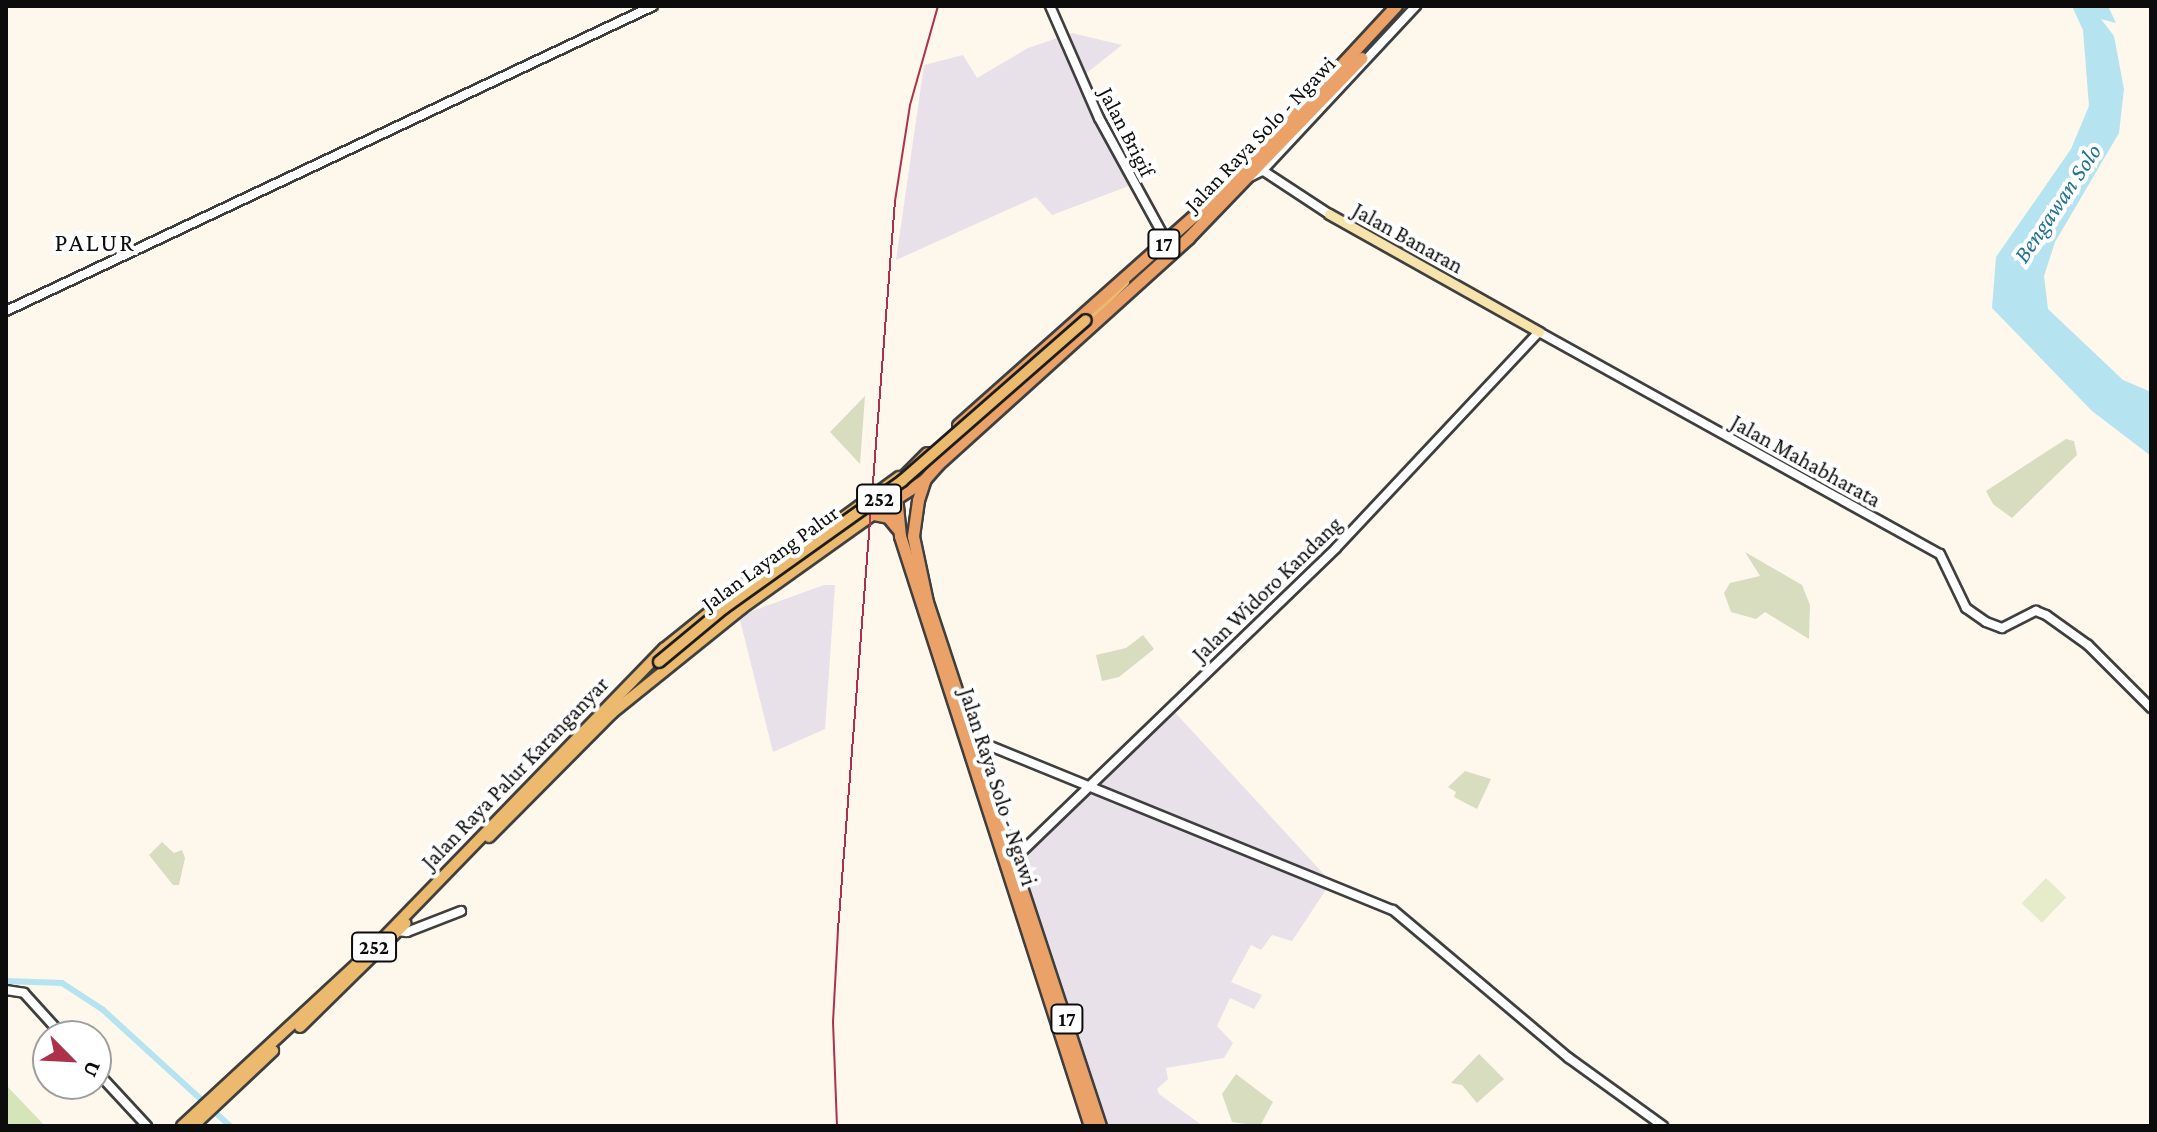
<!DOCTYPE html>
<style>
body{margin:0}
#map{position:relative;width:2157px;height:1132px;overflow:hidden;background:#fdf7ec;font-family:"Crimson Pro",serif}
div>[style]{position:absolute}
.industrial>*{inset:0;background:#e8e1ea}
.green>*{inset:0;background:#d6e4b9}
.cemetery>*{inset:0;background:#d8ddc0}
.pitch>*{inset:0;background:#e6ecca;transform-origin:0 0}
.water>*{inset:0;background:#b6e3f0}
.canal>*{height:6px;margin:-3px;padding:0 3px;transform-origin:3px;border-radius:3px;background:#b6e3f0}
.roads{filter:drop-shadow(2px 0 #3f3f3f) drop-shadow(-2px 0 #3f3f3f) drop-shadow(0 2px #3f3f3f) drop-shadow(0 -2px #3f3f3f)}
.tertiary>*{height:8px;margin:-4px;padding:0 4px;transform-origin:4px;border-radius:4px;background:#fff}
.secondary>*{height:9px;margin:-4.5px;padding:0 4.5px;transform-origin:4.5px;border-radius:4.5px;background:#f7e4ad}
.primary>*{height:10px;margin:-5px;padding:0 5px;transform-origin:5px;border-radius:5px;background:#ecba6e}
.trunk>*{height:11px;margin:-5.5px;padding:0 5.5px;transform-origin:5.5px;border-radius:5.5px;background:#eaa268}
.rail>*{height:2px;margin:-1px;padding:0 1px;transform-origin:1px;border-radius:1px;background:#ae314a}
.bridges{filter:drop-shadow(2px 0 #1d1d1d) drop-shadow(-2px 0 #1d1d1d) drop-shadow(0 2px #1d1d1d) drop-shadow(0 -2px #1d1d1d)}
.primary-bridge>*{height:10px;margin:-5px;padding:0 5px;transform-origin:5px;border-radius:5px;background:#ecba6e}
span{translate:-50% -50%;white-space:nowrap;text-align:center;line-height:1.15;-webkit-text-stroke:8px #fff;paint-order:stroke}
.shield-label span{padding:2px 6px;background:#fff;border:2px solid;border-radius:6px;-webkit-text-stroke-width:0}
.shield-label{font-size:20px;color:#0c0c0c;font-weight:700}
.street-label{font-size:22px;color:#0c0c0c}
.water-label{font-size:24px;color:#217191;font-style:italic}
.quarter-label{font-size:26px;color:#0c0c0c;letter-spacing:2px}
.frame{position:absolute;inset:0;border:8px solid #0c0c0c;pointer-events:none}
.north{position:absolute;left:32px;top:1020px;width:80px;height:80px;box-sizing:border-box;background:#fff;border:2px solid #9e9e9e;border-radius:50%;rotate:114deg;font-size:22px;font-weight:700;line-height:32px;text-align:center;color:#0c0c0c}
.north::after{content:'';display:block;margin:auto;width:28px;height:36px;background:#ae314a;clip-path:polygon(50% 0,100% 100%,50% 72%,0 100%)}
</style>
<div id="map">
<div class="industrial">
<i style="clip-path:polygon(1072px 33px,1122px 45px,1079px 79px,1134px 184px,1052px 215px,1036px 197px,896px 260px,924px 65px,963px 55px,977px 78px,1028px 48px)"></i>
<i style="clip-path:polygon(824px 585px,835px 585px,825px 729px,773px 752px,739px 616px)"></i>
<i style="clip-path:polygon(1170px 707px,1331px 882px,1292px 941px,1272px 935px,1261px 950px,1251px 945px,1231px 982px,1262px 995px,1254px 1009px,1230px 998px,1217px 1026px,1233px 1043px,1224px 1058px,1166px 1068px,1168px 1079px,1157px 1089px,1159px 1094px,1203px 1126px,1106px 1126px,1011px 864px)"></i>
</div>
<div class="green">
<i style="clip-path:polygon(6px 1085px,45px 1126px,6px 1126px)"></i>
</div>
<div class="cemetery">
<i style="clip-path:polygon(865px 396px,860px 464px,830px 432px)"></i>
<i style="clip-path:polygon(2066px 439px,2074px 441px,2077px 455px,2012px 518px,1993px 504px,1986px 491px)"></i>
<i style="clip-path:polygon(1745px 552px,1802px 585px,1810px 605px,1809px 639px,1765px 612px,1756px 619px,1731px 612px,1724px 593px,1730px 583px,1760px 576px)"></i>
<i style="clip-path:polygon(1143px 635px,1154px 649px,1119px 677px,1102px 681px,1096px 655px,1126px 648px)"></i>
<i style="clip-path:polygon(1465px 771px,1491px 779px,1477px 809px,1454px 797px,1456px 792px,1448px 787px)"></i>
<i style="clip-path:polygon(162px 842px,174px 853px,182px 850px,185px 858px,179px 885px,173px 885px,149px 855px)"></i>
<i style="clip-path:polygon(1479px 1054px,1504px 1079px,1477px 1103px,1462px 1085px,1451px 1083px)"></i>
<i style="clip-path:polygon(1236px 1074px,1273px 1102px,1260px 1126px,1232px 1122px,1222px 1094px)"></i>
</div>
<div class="pitch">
<i style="left:2046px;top:878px;width:28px;height:35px;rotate:44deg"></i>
</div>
<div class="water">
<i style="clip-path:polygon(2072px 6px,2108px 6px,2116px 23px,2101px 19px,2114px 36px,2124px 89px,2119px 133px,2055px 242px,2044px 276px,2048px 309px,2123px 380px,2151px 392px,2151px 456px,2092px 411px,1992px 308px,1996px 257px,2071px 149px,2089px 106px,2083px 30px)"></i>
</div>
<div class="canal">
<i style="left:6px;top:981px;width:56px;rotate:2deg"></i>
<i style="left:62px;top:983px;width:48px;rotate:33deg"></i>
<i style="left:102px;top:1009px;width:173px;rotate:42.4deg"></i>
</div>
<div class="roads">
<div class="tertiary">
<i style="left:1050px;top:6px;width:122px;rotate:66.4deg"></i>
<i style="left:1099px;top:118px;width:141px;rotate:61.3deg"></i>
<i style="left:1259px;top:168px;width:84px;rotate:33.3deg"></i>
<i style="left:1250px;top:177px;width:13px;rotate:-27deg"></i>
<i style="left:1262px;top:171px;width:226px;rotate:-47deg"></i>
<i style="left:6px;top:311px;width:715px;rotate:-25.24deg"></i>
<i style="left:973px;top:739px;width:453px;rotate:22.2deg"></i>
<i style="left:1393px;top:910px;width:230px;rotate:40.1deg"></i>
<i style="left:1569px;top:1058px;width:116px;rotate:35.9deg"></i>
<i style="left:1011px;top:862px;width:452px;rotate:-44deg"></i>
<i style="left:1336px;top:548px;width:296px;rotate:-46.8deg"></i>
<i style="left:1539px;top:332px;width:458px;rotate:29deg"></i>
<i style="left:1940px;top:554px;width:60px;rotate:64.3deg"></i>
<i style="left:1966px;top:608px;width:24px;rotate:35deg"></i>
<i style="left:1986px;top:622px;width:17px;rotate:21deg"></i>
<i style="left:2002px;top:628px;width:38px;rotate:-27deg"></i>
<i style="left:2036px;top:611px;width:11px;rotate:22deg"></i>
<i style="left:2046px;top:615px;width:52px;rotate:35.5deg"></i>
<i style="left:2088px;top:645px;width:89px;rotate:45deg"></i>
<i style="left:394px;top:931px;width:13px;rotate:4deg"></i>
<i style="left:407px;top:932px;width:58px;rotate:-21.3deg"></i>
<i style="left:6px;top:990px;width:18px;rotate:9deg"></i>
<i style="left:24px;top:993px;width:58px;rotate:47.8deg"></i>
<i style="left:96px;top:1071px;width:75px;rotate:47.2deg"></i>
</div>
<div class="secondary">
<i style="left:1329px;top:214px;width:241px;rotate:29.3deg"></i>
</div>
<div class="primary">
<i style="left:1086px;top:320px;width:54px;rotate:-45deg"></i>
<i style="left:844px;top:517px;width:68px;rotate:-36deg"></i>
<i style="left:489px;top:837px;width:175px;rotate:-45.2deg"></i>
<i style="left:612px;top:713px;width:167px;rotate:-38.9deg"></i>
<i style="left:742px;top:608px;width:188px;rotate:-35.5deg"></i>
<i style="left:300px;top:1027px;width:148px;rotate:-44.5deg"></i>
<i style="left:182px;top:1126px;width:255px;rotate:-42.8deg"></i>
<i style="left:369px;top:953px;width:424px;rotate:-45.9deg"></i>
<i style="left:664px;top:649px;width:119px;rotate:-38.9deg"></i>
<i style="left:757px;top:574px;width:84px;rotate:-33.3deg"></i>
<i style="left:193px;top:1126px;width:110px;rotate:-43.2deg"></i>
</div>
<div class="trunk">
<i style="left:958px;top:425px;width:372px;rotate:-41.6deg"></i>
<i style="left:1236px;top:178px;width:235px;rotate:-47.1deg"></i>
<i style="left:927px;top:453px;width:45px;rotate:135deg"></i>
<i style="left:895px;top:485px;width:51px;rotate:84.4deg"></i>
<i style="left:900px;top:536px;width:620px;rotate:72.15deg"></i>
<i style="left:895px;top:499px;width:35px;rotate:-33deg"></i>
<i style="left:874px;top:514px;width:14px;rotate:12deg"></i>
<i style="left:888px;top:517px;width:14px;rotate:51deg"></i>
<i style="left:1100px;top:1126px;width:552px;rotate:-108.27deg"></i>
<i style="left:927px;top:602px;width:67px;rotate:-102deg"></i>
<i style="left:913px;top:536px;width:36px;rotate:-82deg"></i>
<i style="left:918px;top:500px;width:22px;rotate:-72deg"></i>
<i style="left:925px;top:479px;width:20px;rotate:-49deg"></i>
<i style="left:938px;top:464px;width:337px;rotate:-42.1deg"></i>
<i style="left:1188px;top:238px;width:250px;rotate:-46.1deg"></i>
</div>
</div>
<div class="rail">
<i style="left:837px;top:1126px;width:104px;rotate:-92.2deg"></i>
<i style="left:833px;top:1022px;width:92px;rotate:-86.9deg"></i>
<i style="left:838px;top:930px;width:731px;rotate:-85.53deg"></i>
<i style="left:895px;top:201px;width:97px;rotate:-81.1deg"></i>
<i style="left:910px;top:105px;width:103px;rotate:-74.2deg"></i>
</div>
<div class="bridges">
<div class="primary-bridge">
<i style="left:659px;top:662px;width:85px;rotate:-39.7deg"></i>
<i style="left:724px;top:608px;width:219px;rotate:-35.5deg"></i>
<i style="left:902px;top:481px;width:244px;rotate:-41.2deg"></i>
</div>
</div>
<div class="shield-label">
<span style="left:1164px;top:244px">17</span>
<span style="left:879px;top:499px">252</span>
<span style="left:374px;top:947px">252</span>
<span style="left:1067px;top:1019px">17</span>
</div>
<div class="street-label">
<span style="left:1127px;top:132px;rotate:63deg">Jalan Brigif</span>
<span style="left:1260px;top:134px;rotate:-46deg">Jalan Raya Solo - Ngawi</span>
<span style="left:1408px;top:238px;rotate:29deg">Jalan Banaran</span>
<span style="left:1806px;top:461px;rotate:29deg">Jalan Mahabharata</span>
<span style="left:770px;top:558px;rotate:-36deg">Jalan Layang Palur</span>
<span style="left:1267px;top:589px;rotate:-44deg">Jalan Widoro Kandang</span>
<span style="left:515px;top:773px;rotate:-46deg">Jalan Raya Palur Karanganyar</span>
<span style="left:998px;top:787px;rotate:72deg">Jalan Raya Solo - Ngawi</span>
</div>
<div class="water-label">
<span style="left:2057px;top:203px;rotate:-56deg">Bengawan Solo</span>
</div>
<div class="quarter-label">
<span style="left:95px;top:243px">PALUR</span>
</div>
<div class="frame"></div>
<div class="north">U</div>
</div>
